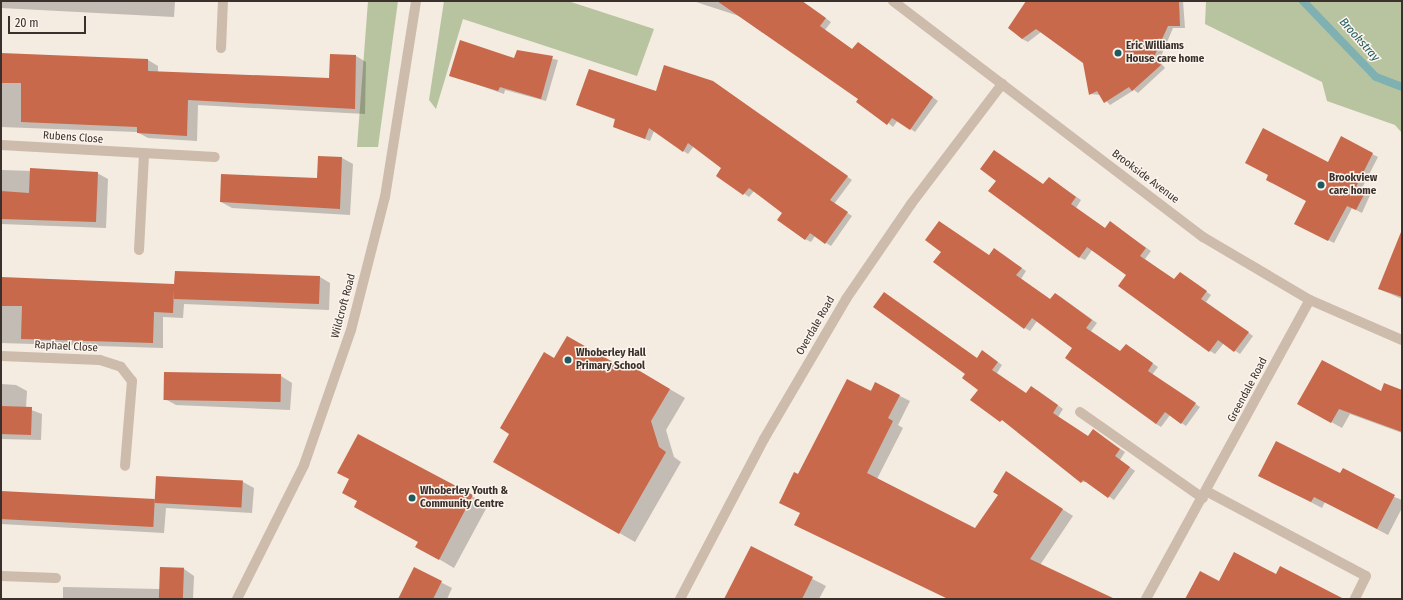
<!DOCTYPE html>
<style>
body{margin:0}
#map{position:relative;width:1403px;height:600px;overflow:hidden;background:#f4ebe1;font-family:"Fira Sans Condensed",sans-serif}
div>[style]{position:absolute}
.green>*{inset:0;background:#b8c4a0}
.shadow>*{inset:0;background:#0003}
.stream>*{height:8px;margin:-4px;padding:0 4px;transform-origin:4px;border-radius:4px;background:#7fb0b2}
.building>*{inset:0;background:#c8694b;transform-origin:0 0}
.minor>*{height:10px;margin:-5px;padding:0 5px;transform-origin:5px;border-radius:5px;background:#cdbbac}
.dots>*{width:11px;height:11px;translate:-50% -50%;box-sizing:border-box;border:2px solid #fbf5ee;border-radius:50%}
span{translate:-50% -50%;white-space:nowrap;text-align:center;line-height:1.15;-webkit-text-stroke:3px #fbf5ee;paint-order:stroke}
.poi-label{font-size:11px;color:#3b302b;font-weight:700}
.left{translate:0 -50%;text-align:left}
.street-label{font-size:11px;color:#3b302b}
.water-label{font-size:12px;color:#1f5a5e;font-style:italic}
.frame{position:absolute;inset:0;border:2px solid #3b302b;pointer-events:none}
.scale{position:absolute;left:8px;top:16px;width:78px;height:18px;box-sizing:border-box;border:2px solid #3b302b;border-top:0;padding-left:5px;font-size:12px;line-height:14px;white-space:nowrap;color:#3b302b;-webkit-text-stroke:3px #fbf5ee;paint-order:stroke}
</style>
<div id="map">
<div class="green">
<i style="clip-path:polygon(368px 1px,398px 1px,378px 147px,357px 147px)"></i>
<i style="clip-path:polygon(444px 1px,568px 1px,654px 29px,637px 76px,463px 19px,436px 109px,429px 100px)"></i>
<i style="clip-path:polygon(1206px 1px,1402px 1px,1402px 133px,1395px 125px,1327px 101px,1322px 82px,1205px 24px)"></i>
</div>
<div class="shadow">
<i style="clip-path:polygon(1px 1px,175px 1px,174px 17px,1px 8px)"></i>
<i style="clip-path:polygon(693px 1px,802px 1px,831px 22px,825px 30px,853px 50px,863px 47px,938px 101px,915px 132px,898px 120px,893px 127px,860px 99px,739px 16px)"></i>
<i style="clip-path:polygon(1027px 1px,1183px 1px,1185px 28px,1173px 28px,1159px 61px,1165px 68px,1138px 93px,1134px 90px,1110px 105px,1101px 95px,1090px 94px,1084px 63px,1041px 32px,1028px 42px,1022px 39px)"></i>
<i style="clip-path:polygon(518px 51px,558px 60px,546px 101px,505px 90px,504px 94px,450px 75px,515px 59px)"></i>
<i style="clip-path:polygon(1px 54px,148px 60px,158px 66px,158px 72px,330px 79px,356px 56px,366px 62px,365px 114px,198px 105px,197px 141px,148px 138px,137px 132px,1px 127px)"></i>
<i style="clip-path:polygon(718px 85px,852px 180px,834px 204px,852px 216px,831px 246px,815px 236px,811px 242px,805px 239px,784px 213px,754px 191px,749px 197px,717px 175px,723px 168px,694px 146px,688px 154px,654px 131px,650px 141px,614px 127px,616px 120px,577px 105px)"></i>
<i style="clip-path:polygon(1341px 138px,1378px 157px,1361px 190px,1370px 195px,1362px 213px,1352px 208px,1334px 243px,1301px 226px)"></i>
<i style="clip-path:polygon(319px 157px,342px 158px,353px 164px,350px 215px,232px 208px,221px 202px,318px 179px)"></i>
<i style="clip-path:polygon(1px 170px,97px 173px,108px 179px,106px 228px,1px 224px)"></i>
<i style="clip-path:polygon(1049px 178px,1081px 200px,1076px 208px,1106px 229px,1115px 226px,1151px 251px,1145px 259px,1174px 280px,1185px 276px,1211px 295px,1206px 302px,1253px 336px,1240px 354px,1224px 343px,1215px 354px,1210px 351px,1120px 286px,1128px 275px,1092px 250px,1085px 260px,1079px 257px,1044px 185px)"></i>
<i style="clip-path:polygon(1402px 250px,1402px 299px,1379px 289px)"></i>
<i style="clip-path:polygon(1000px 253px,1026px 271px,1021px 279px,1051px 300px,1056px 294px,1061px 297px,1097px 323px,1091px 331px,1121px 352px,1131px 348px,1158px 367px,1152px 375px,1200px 407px,1186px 426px,1170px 415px,1161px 427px,1156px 424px,1074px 347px,1037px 321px,1030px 331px,1025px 328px,989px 256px)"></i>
<i style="clip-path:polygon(320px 277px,330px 283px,329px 310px,184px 304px,183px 318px,163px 317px,163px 348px,1px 343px,1px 278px,175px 285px)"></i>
<i style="clip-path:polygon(987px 354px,1002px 365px,997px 373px,1026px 394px,1037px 390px,1063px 409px,1058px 417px,1088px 437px,1098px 434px,1125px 452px,1120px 460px,1135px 471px,1114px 500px,1088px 482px,1081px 482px,1007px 423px,972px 400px,979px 389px,977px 358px)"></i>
<i style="clip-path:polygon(555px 360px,620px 367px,623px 362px,685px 398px,666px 430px,674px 457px,681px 462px,635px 542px,495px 461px)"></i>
<i style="clip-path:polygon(165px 373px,281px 376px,292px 383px,290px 410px,176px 405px,165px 399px)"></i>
<i style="clip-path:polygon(1px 384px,16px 385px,27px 391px,26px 408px,42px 414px,41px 440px,1px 439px)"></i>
<i style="clip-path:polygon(876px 384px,910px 401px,898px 425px,903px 428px,877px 479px,975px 529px,1016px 479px,1073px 516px,1040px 565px,1096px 599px,948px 599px,801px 513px,799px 475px)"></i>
<i style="clip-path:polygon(1402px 391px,1402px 433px,1350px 414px,1342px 428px,1299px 404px)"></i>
<i style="clip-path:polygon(359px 435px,488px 505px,454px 568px,432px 555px,423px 543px,358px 501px,350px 479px)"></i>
<i style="clip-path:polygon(1340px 475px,1402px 500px,1402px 508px,1388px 535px,1325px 502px,1322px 508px,1270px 481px)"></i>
<i style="clip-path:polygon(243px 482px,254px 488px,252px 513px,166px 508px,164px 533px,1px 524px,1px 492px,156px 501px)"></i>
<i style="clip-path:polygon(751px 547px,826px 586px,819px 599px,725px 599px)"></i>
<i style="clip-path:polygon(184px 569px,194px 576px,193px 599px,63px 599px,63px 587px,160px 589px)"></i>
<i style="clip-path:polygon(415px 569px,452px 588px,447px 599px,400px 599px)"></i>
</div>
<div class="stream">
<i style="left:1303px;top:1px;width:105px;rotate:46.2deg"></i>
<i style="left:1376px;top:77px;width:28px;rotate:21deg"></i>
</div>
<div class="building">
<i style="clip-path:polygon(717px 1px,802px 1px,826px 18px,820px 26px,852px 49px,858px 42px,933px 97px,910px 130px,892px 118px,887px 125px,856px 102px,858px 99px)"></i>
<i style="clip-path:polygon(1026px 1px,1179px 1px,1180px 26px,1168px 26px,1154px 57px,1161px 65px,1132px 91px,1129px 87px,1104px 103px,1097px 91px,1089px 95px,1083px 63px,1036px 29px,1022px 39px,1008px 28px)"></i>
<i style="clip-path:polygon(460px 40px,514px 58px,517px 50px,553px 56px,541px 99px,500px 87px,498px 91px,449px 76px)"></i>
<i style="clip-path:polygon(1px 53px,148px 59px,148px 71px,329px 78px,330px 54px,356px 55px,355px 109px,188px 100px,187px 136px,137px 133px,137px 127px,21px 122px,21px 83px,1px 83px)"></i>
<i style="clip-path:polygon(664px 65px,713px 81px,848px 176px,830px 200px,848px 212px,825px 244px,810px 233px,805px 240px,777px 220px,782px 213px,749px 188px,743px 195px,716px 176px,721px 168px,688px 143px,683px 152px,649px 128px,645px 139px,613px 127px,615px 119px,576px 105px,589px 69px,656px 91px)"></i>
<i style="clip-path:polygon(1263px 128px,1328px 162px,1341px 136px,1373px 153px,1356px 187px,1366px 191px,1356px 210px,1347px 206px,1328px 241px,1294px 224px,1306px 201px,1266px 180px,1268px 175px,1245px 163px)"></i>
<i style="clip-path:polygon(994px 150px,1043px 184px,1049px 177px,1076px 197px,1071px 204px,1105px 228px,1110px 221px,1146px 248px,1140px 256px,1174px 279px,1180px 272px,1207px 291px,1201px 299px,1249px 332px,1234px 352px,1218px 340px,1209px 352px,1118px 286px,1126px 275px,1087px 247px,1079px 258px,988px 191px,996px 181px,980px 169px)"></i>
<i style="clip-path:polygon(318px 156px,342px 157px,340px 209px,220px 202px,221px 174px,317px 178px)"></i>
<i style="clip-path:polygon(30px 168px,98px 172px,96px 222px,1px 219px,1px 191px,29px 193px)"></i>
<i style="clip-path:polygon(939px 221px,989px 255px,994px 248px,1022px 268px,1016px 275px,1050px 299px,1055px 293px,1092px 320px,1086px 328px,1120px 351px,1126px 344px,1153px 363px,1148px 371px,1196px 403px,1181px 424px,1165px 412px,1156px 424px,1065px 358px,1072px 348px,1032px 318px,1024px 329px,933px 262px,941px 252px,925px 240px)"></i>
<i style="clip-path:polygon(1401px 232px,1402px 232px,1402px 297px,1378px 289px)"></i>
<i style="clip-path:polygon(175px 271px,320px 276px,319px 304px,174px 299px,174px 290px,173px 313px,154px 312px,153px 343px,21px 339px,22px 306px,1px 306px,1px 277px,174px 284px)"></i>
<i style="clip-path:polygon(884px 292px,977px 358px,982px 350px,998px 362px,992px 370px,1026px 393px,1031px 386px,1058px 405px,1053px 413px,1088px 436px,1093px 429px,1120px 449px,1115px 456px,1130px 467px,1108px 498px,1083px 480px,1081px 483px,1002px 420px,1000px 422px,970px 400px,978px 390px,962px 378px,965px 374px,873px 307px)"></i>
<i style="clip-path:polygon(567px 336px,620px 366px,623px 361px,670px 389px,651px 421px,659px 447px,666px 452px,619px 534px,493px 462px,509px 434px,500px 428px,544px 352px,554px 358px)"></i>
<i style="clip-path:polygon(1322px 360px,1381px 391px,1384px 383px,1402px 390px,1402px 432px,1339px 409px,1331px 423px,1297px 404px)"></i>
<i style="left:164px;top:372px;width:117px;height:28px;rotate:1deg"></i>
<i style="clip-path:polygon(847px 379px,871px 391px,875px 382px,900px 395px,888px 418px,893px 421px,867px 473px,975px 528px,998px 495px,993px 492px,1006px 471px,1063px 509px,1030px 559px,1115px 599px,948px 599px,794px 525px,800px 513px,779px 503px,794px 472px,798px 474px)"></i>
<i style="left:1px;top:406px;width:31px;height:28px;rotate:2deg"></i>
<i style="clip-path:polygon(358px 434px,473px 495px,439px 560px,415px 547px,418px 542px,354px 507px,357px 501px,342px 493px,349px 479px,337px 473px)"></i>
<i style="clip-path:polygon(1276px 441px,1340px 473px,1343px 468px,1395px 495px,1377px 529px,1314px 497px,1311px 502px,1258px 476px)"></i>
<i style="left:156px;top:476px;width:87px;height:27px;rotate:3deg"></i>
<i style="left:1px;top:491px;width:154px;height:28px;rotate:3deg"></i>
<i style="clip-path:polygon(751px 546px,813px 577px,802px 599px,724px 599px)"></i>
<i style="clip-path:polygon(1234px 552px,1276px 574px,1280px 566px,1344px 599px,1185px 599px,1200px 571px,1219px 581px)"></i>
<i style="left:160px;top:567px;width:24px;height:32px;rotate:2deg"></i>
<i style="clip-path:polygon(414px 567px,442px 581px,433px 599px,398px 599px)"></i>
</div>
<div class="minor">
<i style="left:893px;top:1px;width:390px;rotate:37.3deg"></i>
<i style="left:1203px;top:237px;width:124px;rotate:30.5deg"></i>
<i style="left:1310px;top:300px;width:100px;rotate:23.5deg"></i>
<i style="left:221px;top:48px;width:47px;rotate:-87.6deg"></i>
<i style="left:1px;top:145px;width:214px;rotate:3.2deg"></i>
<i style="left:139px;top:250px;width:96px;rotate:-87deg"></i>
<i style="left:1px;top:356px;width:99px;rotate:2.3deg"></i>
<i style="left:100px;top:360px;width:22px;rotate:18deg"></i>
<i style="left:121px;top:367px;width:18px;rotate:52deg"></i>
<i style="left:132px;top:381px;width:85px;rotate:94.7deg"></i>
<i style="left:1080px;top:412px;width:150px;rotate:35deg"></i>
<i style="left:1206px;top:491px;width:181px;rotate:28deg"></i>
<i style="left:1366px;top:576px;width:25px;rotate:116deg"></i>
<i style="left:1px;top:576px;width:55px;rotate:2.1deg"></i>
<i style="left:237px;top:599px;width:150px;rotate:-63.4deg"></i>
<i style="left:304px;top:465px;width:143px;rotate:-70.8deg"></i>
<i style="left:351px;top:330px;width:137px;rotate:-75.7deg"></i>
<i style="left:385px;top:197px;width:198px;rotate:-81deg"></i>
<i style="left:680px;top:599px;width:181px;rotate:-62.3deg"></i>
<i style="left:764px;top:439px;width:162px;rotate:-59.6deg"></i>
<i style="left:846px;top:299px;width:115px;rotate:-55.6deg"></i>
<i style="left:911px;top:204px;width:151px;rotate:-52.8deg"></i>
<i style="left:1146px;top:599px;width:341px;rotate:-61.3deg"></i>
</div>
<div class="dots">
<i style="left:1118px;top:53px;background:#1f5a5e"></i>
<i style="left:1321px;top:185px;background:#1f5a5e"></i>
<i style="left:568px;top:360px;background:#1f5a5e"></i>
<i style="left:412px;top:498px;background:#1f5a5e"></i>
</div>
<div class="poi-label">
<span class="left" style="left:1126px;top:53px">Eric Williams<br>House care home</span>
<span class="left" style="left:1329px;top:185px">Brookview<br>care home</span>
<span class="left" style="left:576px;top:360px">Whoberley Hall<br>Primary School</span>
<span class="left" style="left:420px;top:498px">Whoberley Youth &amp;<br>Community Centre</span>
</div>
<div class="street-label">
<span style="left:73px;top:138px;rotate:4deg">Rubens Close</span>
<span style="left:1145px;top:177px;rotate:37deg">Brookside Avenue</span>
<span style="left:344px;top:306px;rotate:-75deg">Wildcroft Road</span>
<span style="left:816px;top:326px;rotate:-60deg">Overdale Road</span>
<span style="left:66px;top:347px;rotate:3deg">Raphael Close</span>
<span style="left:1248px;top:390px;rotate:-62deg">Greendale Road</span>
</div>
<div class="water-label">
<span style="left:1359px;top:40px;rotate:48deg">Brookstray</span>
</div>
<div class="frame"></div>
<div class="scale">20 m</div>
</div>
